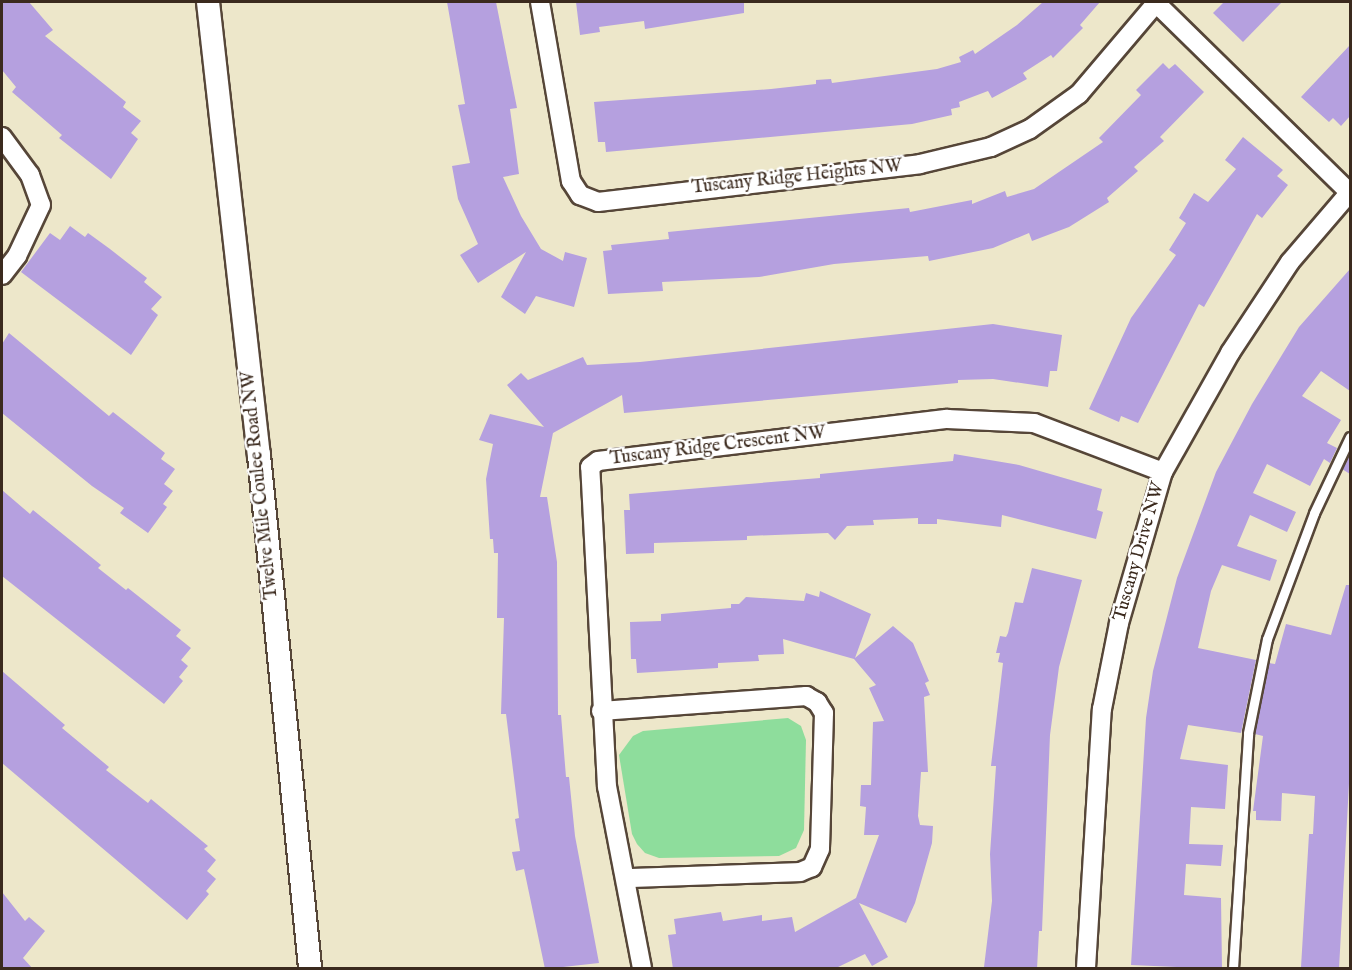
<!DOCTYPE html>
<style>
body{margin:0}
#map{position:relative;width:1352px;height:970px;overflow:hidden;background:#ede7ca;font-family:"IM FELL English",serif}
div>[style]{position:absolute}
.green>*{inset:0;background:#8edd9c}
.building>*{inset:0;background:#b5a0df}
.roads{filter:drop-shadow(2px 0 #564638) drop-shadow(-2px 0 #564638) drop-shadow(0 2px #564638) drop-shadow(0 -2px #564638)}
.service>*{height:9px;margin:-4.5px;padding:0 4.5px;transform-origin:4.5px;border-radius:4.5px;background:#fff}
.minor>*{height:18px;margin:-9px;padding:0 9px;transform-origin:9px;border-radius:9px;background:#fff}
.tertiary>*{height:22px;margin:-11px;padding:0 11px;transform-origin:11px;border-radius:11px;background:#fff}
span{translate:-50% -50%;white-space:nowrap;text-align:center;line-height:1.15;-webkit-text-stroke:5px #fff;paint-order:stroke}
.street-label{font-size:18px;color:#3b2a1e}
.frame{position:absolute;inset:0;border:3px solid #3b2a1e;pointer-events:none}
</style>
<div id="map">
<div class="green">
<i style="clip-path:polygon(788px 718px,801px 726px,806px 740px,804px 830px,796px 848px,779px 856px,659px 858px,645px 853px,637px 844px,632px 834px,619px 755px,633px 736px,643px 731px)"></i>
</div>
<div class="building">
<i style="clip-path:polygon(2px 2px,29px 2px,53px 30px,45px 36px,126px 102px,123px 107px,141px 121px,131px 133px,138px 139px,111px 179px,59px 138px,62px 135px,12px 92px,16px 87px,2px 70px)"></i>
<i style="clip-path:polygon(447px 2px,496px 2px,517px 108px,510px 109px,519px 174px,503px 177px,521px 216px,541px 249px,563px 261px,565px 252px,587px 258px,574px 307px,536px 296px,525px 314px,501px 297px,526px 252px,478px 283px,460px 255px,478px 244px,458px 199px,452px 166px,470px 163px,458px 105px,465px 104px)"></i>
<i style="clip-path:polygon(576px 2px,744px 2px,744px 13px,645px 29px,644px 21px,599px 27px,600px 32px,580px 35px)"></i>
<i style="clip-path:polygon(1043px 2px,1100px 2px,1080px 25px,1083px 28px,1053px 58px,1051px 55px,1023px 73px,1027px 79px,992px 98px,988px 91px,959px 102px,960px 107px,951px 109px,952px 115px,912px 124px,606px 152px,605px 142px,598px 142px,594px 102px,771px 89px,816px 84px,816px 80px,831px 79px,832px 83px,937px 69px,961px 62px,959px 57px,973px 50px,975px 54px,1017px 25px)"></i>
<i style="clip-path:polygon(1224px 2px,1282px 2px,1243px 42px,1213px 13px)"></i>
<i style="clip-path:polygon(1350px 45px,1350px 116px,1341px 126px,1333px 118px,1329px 122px,1301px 97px)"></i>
<i style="clip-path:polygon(1163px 63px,1169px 69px,1175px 64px,1204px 92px,1160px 137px,1164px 141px,1134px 167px,1138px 171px,1107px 198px,1109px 202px,1069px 227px,1032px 241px,1029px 233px,993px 248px,929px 261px,928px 256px,834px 264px,759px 277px,662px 282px,663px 291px,608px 294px,603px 251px,612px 250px,611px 245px,669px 239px,668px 232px,909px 208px,910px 212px,972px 200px,972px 204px,1005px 191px,1007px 197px,1034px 189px,1103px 142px,1099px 138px,1141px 95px,1136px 90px)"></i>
<i style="clip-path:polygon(1243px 137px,1283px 170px,1277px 176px,1288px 185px,1262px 218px,1257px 214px,1204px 307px,1199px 304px,1138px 423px,1121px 416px,1119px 422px,1089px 409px,1131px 318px,1176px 255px,1169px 250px,1186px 223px,1179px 218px,1194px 193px,1208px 202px,1236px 169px,1225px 160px)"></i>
<i style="clip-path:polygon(70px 226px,85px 237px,88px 233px,110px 249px,147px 278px,144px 282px,162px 297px,151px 309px,158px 315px,131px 355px,21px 272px,50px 233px,60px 240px)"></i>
<i style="clip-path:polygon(1350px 269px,1350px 391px,1321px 371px,1302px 396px,1341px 420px,1327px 443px,1337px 448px,1330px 463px,1324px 459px,1310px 486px,1267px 464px,1253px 493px,1296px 512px,1287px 532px,1250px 515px,1237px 546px,1277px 560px,1270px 581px,1222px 565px,1211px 591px,1198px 648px,1256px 660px,1241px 733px,1188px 725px,1180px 759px,1228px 765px,1225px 809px,1191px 807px,1189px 844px,1223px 845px,1221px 866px,1186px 864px,1184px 895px,1221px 898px,1222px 969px,1131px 965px,1146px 718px,1153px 671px,1177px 578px,1216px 472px,1252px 404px,1299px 327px)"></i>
<i style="clip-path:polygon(993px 324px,1062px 335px,1057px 371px,1050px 371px,1048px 387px,993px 379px,958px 380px,958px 383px,624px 413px,622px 395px,553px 433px,540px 497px,547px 497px,557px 562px,558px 715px,561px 715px,566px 777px,569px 777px,575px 836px,599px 963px,545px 969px,524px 869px,516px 871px,512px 852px,520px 851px,515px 819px,519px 818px,506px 714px,501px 714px,504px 618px,497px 618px,498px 553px,494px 553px,493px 539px,490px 539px,486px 479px,493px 444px,479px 440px,490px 414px,544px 427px,507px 385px,521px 373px,528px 380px,583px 357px,587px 365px,640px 362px)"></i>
<i style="clip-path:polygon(9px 333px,109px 416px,113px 412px,165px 453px,161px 459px,175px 469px,164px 484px,173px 491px,163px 504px,167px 507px,148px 533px,120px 513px,124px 508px,92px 486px,2px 413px,2px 344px)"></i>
<i style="clip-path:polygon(954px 454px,1019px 465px,1102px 489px,1097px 510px,1103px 512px,1096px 539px,1002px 515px,1001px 527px,937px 519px,937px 524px,918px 524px,918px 518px,873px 520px,874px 525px,847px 526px,835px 540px,828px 533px,747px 536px,747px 540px,654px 543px,654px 553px,626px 554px,624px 510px,630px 510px,629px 494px,820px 478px,820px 474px,953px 461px)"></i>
<i style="clip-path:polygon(1349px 455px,1350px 455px,1350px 474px,1342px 469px)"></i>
<i style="clip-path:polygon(2px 490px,30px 514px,33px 510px,101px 565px,98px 568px,126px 590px,128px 588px,181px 630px,176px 636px,191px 648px,181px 660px,188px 666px,179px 677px,183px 681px,164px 704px,2px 576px)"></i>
<i style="clip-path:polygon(1032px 568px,1082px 580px,1059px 667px,1050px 735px,1042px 931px,1039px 931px,1037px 969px,984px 967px,992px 901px,990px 854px,996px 766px,991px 766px,1003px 663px,998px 662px,1000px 653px,996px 653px,1000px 636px,1006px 637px,1008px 633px,1015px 602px,1023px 603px)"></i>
<i style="clip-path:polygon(1346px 585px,1350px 585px,1350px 765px,1339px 969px,1301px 967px,1309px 834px,1313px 834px,1315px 796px,1282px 793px,1281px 821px,1256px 820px,1256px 811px,1253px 811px,1263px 736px,1255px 734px,1269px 663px,1275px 664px,1286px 624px,1331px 635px)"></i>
<i style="clip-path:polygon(820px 591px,871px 614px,855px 658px,893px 626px,913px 643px,929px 681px,925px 683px,930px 695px,924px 697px,928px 772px,921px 772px,918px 816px,920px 825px,933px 826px,932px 843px,915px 903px,906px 923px,859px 903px,888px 957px,872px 966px,865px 954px,834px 969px,673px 969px,668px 935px,676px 934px,674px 919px,721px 912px,723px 921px,762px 915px,762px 921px,792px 917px,795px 932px,856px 898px,879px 835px,864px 835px,866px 807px,860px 806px,861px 785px,871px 785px,873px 722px,884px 721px,869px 688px,876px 685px,854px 659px,783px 639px,784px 654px,758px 655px,759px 661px,718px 663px,718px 668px,637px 673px,636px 659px,631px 659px,630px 622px,661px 621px,661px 614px,731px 608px,731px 604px,739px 604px,746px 597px,804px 601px,806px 593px,819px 597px)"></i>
<i style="clip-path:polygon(2px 671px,65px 725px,62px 728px,109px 767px,106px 770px,148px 803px,151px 799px,208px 846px,204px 849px,216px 860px,207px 871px,216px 879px,206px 891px,209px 894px,187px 920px,2px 763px)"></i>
<i style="clip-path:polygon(2px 892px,25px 921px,29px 917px,45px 931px,23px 958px,33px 969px,2px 969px)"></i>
</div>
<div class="roads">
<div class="service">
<i style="left:1233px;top:968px;width:235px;rotate:-86.3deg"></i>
<i style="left:1248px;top:733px;width:96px;rotate:-78.6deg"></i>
<i style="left:1267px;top:639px;width:134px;rotate:-69.5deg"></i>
<i style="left:1314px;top:513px;width:84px;rotate:-64.7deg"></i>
</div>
<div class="minor">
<i style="left:540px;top:2px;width:182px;rotate:80.2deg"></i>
<i style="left:571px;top:181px;width:17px;rotate:57deg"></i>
<i style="left:580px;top:195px;width:19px;rotate:21deg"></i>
<i style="left:598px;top:202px;width:324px;rotate:-6.7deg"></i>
<i style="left:920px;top:164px;width:73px;rotate:-13.5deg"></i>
<i style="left:991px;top:147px;width:43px;rotate:-24.8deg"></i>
<i style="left:1030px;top:129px;width:60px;rotate:-35.5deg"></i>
<i style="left:1079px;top:94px;width:121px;rotate:-49.7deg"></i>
<i style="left:1156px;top:3px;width:272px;rotate:44.4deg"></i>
<i style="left:2px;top:137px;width:47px;rotate:53.6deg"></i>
<i style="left:30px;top:175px;width:32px;rotate:70deg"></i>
<i style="left:41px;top:205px;width:56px;rotate:115.2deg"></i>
<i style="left:17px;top:256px;width:24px;rotate:128deg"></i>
<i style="left:601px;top:711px;width:206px;rotate:-4.2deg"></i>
<i style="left:806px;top:696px;width:13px;rotate:29deg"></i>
<i style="left:817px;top:702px;width:13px;rotate:58deg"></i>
<i style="left:824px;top:713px;width:136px;rotate:91.7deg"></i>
<i style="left:820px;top:849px;width:20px;rotate:114deg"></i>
<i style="left:812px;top:867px;width:13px;rotate:157deg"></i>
<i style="left:800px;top:872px;width:174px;rotate:178deg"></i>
<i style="left:642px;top:968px;width:184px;rotate:-100.9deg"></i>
<i style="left:607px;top:787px;width:320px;rotate:-93deg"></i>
<i style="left:590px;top:467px;width:10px;rotate:-37deg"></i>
<i style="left:598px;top:461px;width:352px;rotate:-6.9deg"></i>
<i style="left:947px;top:419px;width:87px;rotate:2.6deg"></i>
<i style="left:1034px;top:423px;width:138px;rotate:20.8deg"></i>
<i style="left:1086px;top:968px;width:259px;rotate:-86.5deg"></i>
<i style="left:1102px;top:709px;width:88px;rotate:-78.8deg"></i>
<i style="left:1119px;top:623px;width:157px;rotate:-73.8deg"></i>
<i style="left:1163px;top:472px;width:137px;rotate:-60.6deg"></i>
<i style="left:1230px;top:353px;width:109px;rotate:-56.6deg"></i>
<i style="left:1290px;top:262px;width:92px;rotate:-49.4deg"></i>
</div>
<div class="tertiary">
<i style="left:208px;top:2px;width:456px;rotate:83.6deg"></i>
<i style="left:259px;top:455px;width:516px;rotate:84.32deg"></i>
</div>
</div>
<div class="street-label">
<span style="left:797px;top:178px;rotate:-6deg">Tuscany Ridge Heights NW</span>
<span style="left:718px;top:447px;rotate:-7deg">Tuscany Ridge Crescent NW</span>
<span style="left:261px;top:485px;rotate:-96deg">Twelve Mile Coulee Road NW</span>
<span style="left:1140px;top:552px;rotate:-74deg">Tuscany Drive NW</span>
</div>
<div class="frame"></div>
</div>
